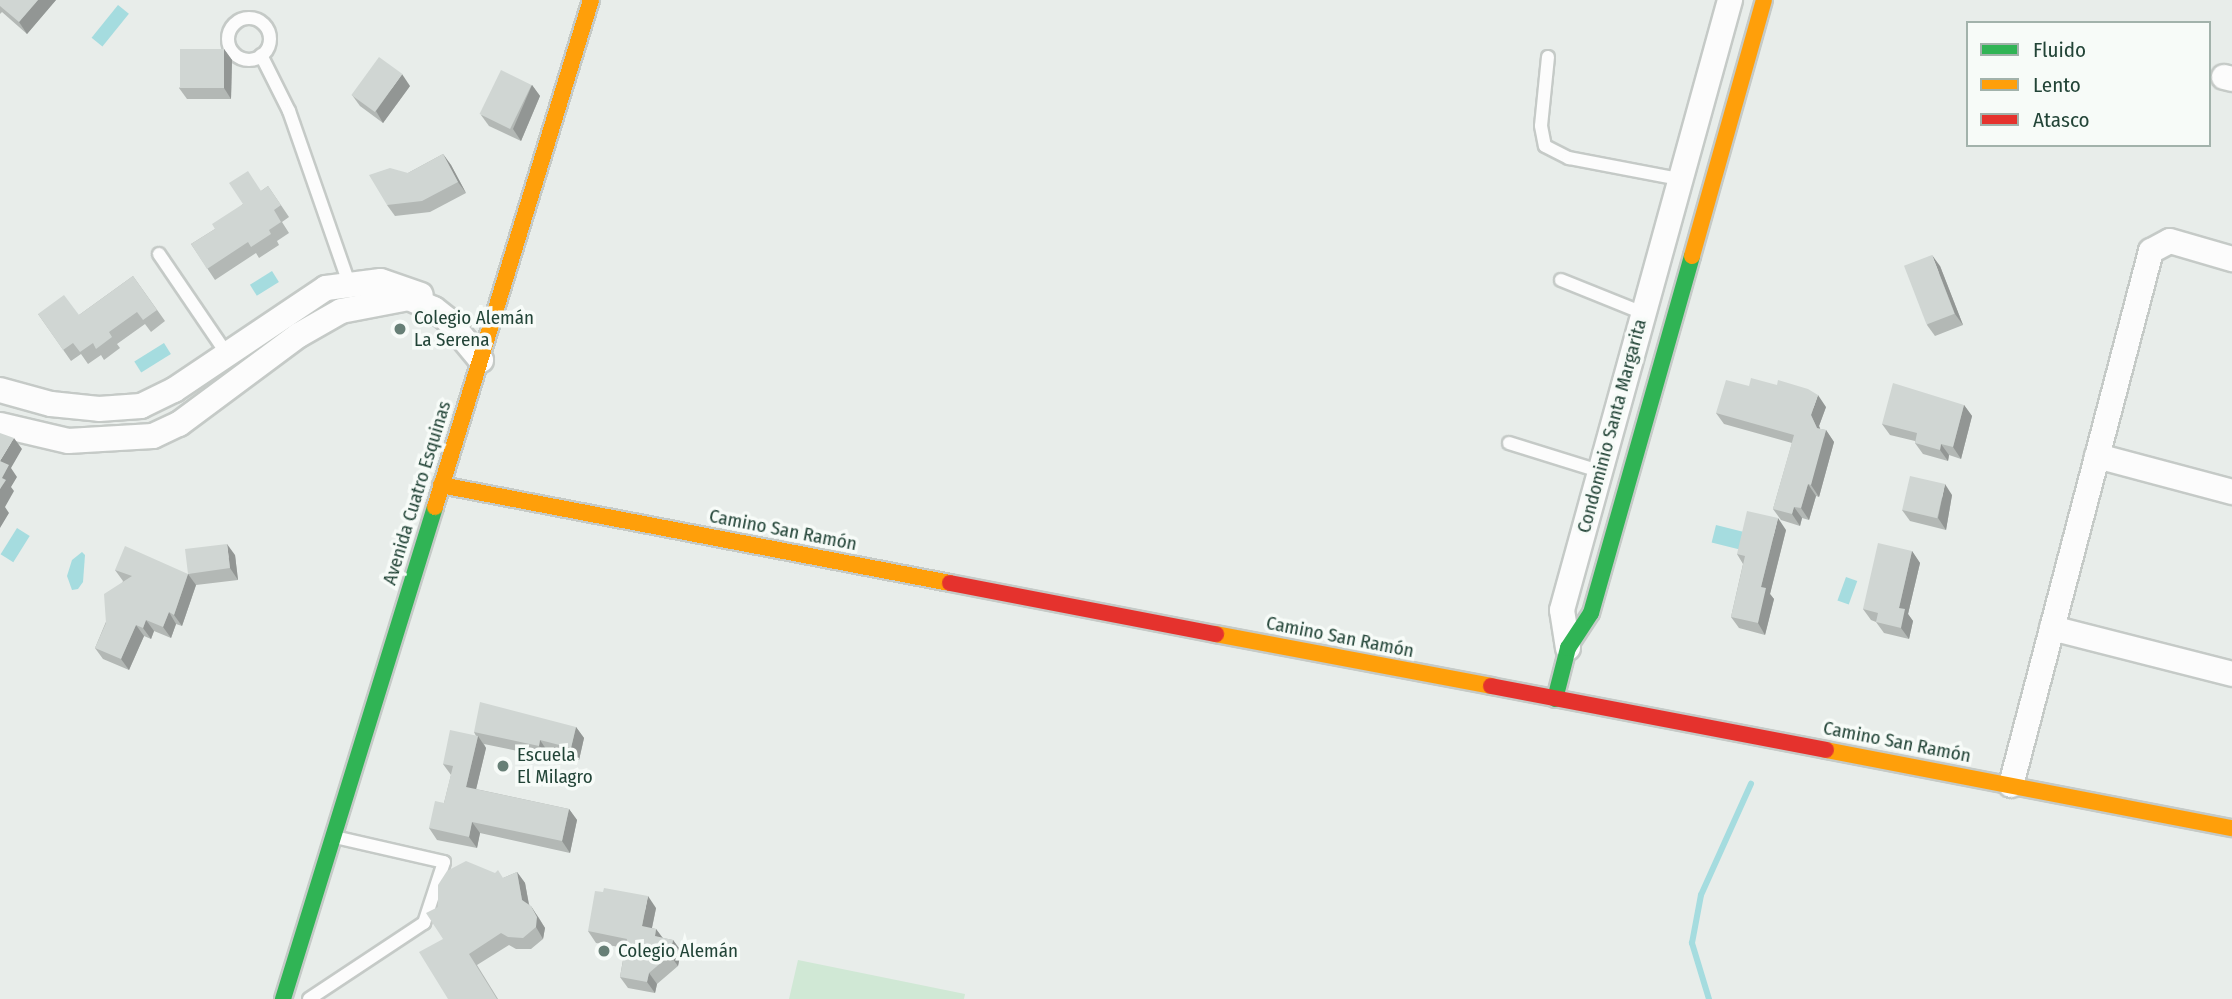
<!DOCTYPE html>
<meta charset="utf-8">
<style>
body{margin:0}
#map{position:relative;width:2232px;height:999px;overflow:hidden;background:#e8edea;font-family:"Fira Sans Condensed",sans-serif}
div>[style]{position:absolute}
.green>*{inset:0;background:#d0e8d5}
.water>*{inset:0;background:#a5dcdf;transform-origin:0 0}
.stream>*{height:6px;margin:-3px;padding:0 3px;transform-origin:3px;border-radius:3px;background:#a5dcdf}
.roads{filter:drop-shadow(2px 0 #c5cac7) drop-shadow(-2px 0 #c5cac7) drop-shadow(0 2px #c5cac7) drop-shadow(0 -2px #c5cac7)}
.lane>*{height:12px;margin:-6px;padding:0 6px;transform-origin:6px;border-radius:6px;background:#fcfcfc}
.lane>.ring{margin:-6px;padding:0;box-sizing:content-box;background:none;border:12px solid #fcfcfc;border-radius:50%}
.street>*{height:24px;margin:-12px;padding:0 12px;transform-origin:12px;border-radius:12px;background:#fcfcfc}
.fast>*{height:16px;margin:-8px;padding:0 8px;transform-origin:8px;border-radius:8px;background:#30b455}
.slow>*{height:16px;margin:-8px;padding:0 8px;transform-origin:8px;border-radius:8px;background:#ff9f0a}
.jam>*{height:16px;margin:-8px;padding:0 8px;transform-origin:8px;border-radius:8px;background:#e5322d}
.wall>*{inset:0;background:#b3b8b5}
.shaded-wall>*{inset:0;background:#929694}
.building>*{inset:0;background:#d0d6d3;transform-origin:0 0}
.dots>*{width:19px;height:19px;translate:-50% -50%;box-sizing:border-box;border:4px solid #f7fbf8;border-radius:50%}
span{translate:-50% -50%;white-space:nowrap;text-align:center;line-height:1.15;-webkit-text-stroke:7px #f7fbf8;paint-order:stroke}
.poi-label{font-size:19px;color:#224437}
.left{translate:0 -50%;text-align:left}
.street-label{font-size:19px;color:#224437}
.legend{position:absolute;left:1966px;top:21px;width:245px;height:126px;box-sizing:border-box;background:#f7fbf8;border:2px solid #a2b2ab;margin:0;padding:9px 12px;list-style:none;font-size:21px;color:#224437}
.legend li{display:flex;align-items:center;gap:14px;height:35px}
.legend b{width:35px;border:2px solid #a2b2ab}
</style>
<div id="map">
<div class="green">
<i style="clip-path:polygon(798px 960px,965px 994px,964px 999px,789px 999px)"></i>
</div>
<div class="water">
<i style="left:118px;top:5px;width:14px;height:42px;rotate:39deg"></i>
<i style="left:272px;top:271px;width:13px;height:26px;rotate:58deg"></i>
<i style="left:164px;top:343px;width:13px;height:35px;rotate:58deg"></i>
<i style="left:1716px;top:525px;width:33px;height:18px;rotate:14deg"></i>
<i style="left:17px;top:528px;width:15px;height:31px;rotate:32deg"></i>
<i style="clip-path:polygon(82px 552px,85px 555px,83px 582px,78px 589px,72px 590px,67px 576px,72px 560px)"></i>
<i style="left:1846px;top:577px;width:12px;height:25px;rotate:20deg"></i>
</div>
<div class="stream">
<i style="left:1709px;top:999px;width:59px;rotate:-106.9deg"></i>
<i style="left:1692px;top:943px;width:49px;rotate:-79.4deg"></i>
<i style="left:1701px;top:895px;width:122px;rotate:-65.8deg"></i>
</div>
<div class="roads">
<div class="lane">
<i class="ring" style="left:228px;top:18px;width:30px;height:30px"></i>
<i style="left:261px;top:55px;width:63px;rotate:63.4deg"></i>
<i style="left:289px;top:111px;width:182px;rotate:70.8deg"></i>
<i style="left:1548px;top:57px;width:69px;rotate:95.8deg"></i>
<i style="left:1541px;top:126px;width:20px;rotate:79deg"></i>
<i style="left:1545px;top:146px;width:27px;rotate:27deg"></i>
<i style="left:1569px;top:158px;width:112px;rotate:10.8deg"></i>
<i style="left:159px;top:254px;width:121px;rotate:55.8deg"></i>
<i style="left:1561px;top:280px;width:88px;rotate:21.9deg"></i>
<i style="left:1509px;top:443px;width:94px;rotate:17.3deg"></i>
<i style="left:309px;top:999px;width:138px;rotate:-33.5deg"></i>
<i style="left:424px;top:923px;width:64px;rotate:-71.8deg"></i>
<i style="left:444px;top:862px;width:112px;rotate:-167.1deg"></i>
</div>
<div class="street">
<i style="left:2224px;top:77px;width:8px;rotate:14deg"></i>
<i style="left:0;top:390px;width:53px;rotate:15.4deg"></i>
<i style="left:51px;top:404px;width:48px;rotate:5.9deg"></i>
<i style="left:99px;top:409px;width:42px;rotate:-4.1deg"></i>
<i style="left:141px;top:406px;width:37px;rotate:-26deg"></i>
<i style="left:174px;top:390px;width:183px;rotate:-33.9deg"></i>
<i style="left:326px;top:288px;width:55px;rotate:-7.3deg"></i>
<i style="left:381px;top:281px;width:42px;rotate:19.3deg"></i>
<i style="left:0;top:425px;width:70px;rotate:13.2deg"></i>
<i style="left:68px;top:441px;width:85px;rotate:-3.4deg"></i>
<i style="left:153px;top:436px;width:29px;rotate:-25deg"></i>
<i style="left:179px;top:424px;width:149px;rotate:-36.6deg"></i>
<i style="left:299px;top:335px;width:48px;rotate:-29.7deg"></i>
<i style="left:341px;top:311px;width:69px;rotate:-10.8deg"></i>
<i style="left:409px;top:298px;width:27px;rotate:24deg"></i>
<i style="left:434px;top:309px;width:18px;rotate:38deg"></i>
<i style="left:448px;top:320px;width:52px;rotate:50.5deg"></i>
<i style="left:2097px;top:456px;width:140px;rotate:14.9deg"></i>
<i style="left:2052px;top:628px;width:186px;rotate:14.3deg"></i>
<i style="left:1568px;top:648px;width:38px;rotate:-99deg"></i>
<i style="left:1562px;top:610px;width:633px;rotate:-74.6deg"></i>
<i style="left:2011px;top:785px;width:552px;rotate:-75.31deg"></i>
<i style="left:2151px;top:251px;width:21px;rotate:-28deg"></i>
<i style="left:2170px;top:241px;width:65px;rotate:16.2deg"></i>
</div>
<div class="fast">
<i style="left:1555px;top:699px;width:53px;rotate:-75.7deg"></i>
<i style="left:1568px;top:648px;width:42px;rotate:-56.7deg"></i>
<i style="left:1591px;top:613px;width:371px;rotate:-74.2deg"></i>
<i style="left:283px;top:999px;width:515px;rotate:-72.83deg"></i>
</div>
<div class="slow">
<i style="left:1692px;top:256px;width:266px;rotate:-74.3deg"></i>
<i style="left:441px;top:485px;width:518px;rotate:10.9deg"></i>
<i style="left:435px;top:507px;width:530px;rotate:-72.9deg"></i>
<i style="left:1216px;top:634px;width:280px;rotate:10.7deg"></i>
<i style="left:1826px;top:750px;width:413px;rotate:10.9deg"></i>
</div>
<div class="jam">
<i style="left:950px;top:583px;width:271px;rotate:10.9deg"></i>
<i style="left:1491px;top:686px;width:341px;rotate:10.8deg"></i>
</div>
</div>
<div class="wall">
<i style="clip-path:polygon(0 0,56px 0,27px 34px,2px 12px,0 14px)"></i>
<i style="clip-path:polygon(224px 49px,232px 60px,231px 99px,187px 99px,179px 88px)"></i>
<i style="clip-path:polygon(532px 85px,540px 96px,521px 141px,489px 126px,481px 115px)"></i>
<i style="clip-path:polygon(410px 86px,383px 123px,360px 106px,352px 95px)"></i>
<i style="clip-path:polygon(443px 154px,451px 165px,466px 193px,430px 212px,395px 216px,387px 205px,408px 173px)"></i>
<i style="clip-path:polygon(268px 186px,289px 217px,282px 222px,289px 233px,277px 241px,279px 245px,259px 258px,256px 253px,215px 280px,191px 244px,215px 229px,243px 204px)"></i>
<i style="clip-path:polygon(1940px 266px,1963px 325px,1935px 336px,1927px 325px)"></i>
<i style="clip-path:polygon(133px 276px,165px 321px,151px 332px,145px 324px,117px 344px,120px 348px,104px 360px,101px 355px,88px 364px,81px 354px,71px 361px,38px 314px,79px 315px)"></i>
<i style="clip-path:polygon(1964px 405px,1972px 416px,1961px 459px,1949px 455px,1948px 461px,1923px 454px,1915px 443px,1915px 441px,1890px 435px,1882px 424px)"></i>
<i style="clip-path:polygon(1826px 407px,1819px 426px,1820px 429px,1826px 430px,1834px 442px,1819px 497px,1816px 496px,1809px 520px,1802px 518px,1800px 526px,1781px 520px,1773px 509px,1792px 443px,1724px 424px,1716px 413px)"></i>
<i style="clip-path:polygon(1952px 495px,1946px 530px,1910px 521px,1902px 510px)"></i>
<i style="clip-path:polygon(1786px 530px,1770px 594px,1774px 599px,1765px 635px,1739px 628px,1731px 617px,1743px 564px,1737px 554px)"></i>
<i style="clip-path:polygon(1912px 551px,1920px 563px,1908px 614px,1913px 621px,1909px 639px,1884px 633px,1876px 622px,1871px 620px,1863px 609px)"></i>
<i style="clip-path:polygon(235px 555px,238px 580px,196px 585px,182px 626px,176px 624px,171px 638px,154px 631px,151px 639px,144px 636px,129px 670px,103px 659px,95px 648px,123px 581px,115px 570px,188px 574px)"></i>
<i style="clip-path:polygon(576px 727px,584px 738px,579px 760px,548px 752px,547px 757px,484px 744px,486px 748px,476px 789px,569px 809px,577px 820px,570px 853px,480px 833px,477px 848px,437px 840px,429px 828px,444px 803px,451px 775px,443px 764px,476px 736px,474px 732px)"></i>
<i style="clip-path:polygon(517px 872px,525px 883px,529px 904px,539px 918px,545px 928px,543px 939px,531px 949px,516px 949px,509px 945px,477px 965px,498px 999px,448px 999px,443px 939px,503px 878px)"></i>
<i style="clip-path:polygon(656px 908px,652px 928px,656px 929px,663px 938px,673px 940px,681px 951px,678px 966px,657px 984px,655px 993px,628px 988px,620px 977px,625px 948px,596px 943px,588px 931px)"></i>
</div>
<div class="shaded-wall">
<i style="clip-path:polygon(38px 0,56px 0,27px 34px,19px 22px)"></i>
<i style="clip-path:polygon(224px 49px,232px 60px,231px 99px,224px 88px)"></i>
<i style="clip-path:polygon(402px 74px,410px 86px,383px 123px,376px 111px)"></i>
<i style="clip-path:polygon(532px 85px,540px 96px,521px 141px,513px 129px)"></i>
<i style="clip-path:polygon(443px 154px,451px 165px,466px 193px,458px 182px)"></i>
<i style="clip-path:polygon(1932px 255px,1940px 266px,1963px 325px,1955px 314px)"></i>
<i style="clip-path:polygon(1818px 395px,1826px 407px,1819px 426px,1824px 438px,1826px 430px,1834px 442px,1819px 497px,1811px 485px,1817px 428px,1811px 415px)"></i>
<i style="clip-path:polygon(1964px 405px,1972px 416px,1961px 459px,1953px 447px)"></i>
<i style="clip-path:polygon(14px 438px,22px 449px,11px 468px,17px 477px,11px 487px,14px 491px,5px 507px,9px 513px,0 528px,0 489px,2px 478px,0 461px)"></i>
<i style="clip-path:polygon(1941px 444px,1949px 455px,1948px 461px,1940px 450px)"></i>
<i style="clip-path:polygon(1808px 484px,1816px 496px,1809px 520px,1801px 508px)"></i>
<i style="clip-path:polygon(1945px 484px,1952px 495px,1946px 530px,1938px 518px)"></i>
<i style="clip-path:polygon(1794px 507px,1802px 518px,1800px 526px,1792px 514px)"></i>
<i style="clip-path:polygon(1778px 518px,1786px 530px,1770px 594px,1774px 599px,1765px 635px,1758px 623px,1761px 587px)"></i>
<i style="clip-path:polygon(227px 544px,235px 555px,238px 580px,230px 568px)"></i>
<i style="clip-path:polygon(1912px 551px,1920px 563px,1908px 614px,1913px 621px,1909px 639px,1901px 628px,1899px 608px)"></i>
<i style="clip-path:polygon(188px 574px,196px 585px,182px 626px,174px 615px)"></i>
<i style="clip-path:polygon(169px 612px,176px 624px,171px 638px,163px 627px)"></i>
<i style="clip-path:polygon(146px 620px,154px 631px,151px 639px,143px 628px)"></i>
<i style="clip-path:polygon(136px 625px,144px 636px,129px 670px,121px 659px)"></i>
<i style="clip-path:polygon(576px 727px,584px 738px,579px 760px,571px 748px)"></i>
<i style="clip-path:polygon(478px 736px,486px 748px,474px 798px,466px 787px)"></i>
<i style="clip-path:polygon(540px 740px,548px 752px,547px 757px,539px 746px)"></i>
<i style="clip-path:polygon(569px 809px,577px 820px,570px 853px,562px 841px)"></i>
<i style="clip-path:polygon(472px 822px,480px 833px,477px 848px,469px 837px)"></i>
<i style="clip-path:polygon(517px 872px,525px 883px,530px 911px,522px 900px)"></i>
<i style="clip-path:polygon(648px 896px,656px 908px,650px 937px,642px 926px)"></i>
<i style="clip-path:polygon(531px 906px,545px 928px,543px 939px,536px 927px)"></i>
<i style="clip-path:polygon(656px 929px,664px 940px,655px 936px)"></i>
<i style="clip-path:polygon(673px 940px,681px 951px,678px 966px,670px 955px)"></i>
<i style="clip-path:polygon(649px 973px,657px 984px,655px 993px,647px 982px)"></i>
</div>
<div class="building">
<i style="clip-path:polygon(0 0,38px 0,19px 22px,0 6px)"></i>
<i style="left:180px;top:49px;width:44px;height:39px"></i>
<i style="left:379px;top:57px;width:29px;height:47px;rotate:36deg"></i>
<i style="left:501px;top:70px;width:34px;height:49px;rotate:26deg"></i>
<i style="clip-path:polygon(443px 154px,458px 182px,422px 201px,387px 205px,369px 175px,390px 168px,408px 173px)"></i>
<i style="clip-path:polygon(248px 171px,261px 191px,268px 186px,281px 205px,274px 210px,281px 222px,269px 230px,271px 234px,251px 247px,248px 242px,207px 269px,191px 244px,215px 229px,212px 224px,243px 204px,229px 183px)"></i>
<i style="left:1932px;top:255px;width:63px;height:30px;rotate:69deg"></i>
<i style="clip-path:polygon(133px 276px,157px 310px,143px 320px,137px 312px,109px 332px,112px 337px,96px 349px,93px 343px,80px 352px,73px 343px,63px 350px,38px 314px,64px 295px,79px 315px)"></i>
<i style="clip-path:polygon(1751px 378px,1777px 385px,1778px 380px,1808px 389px,1818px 395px,1811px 415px,1817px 428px,1826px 430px,1811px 485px,1808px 484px,1801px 508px,1794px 507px,1792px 514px,1773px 509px,1794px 435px,1716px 413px,1726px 380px,1749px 386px)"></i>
<i style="clip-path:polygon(1893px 383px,1964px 405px,1953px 447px,1941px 444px,1940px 450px,1915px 443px,1917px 433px,1882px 424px)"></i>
<i style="clip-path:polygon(0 433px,14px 438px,0 461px,9px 465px,2px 478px,6px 480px,0 489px)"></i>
<i style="left:1910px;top:476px;width:36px;height:35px;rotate:13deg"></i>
<i style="clip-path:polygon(1747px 511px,1778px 518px,1761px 587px,1766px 588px,1758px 623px,1731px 617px,1745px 556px,1737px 554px)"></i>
<i style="clip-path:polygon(1878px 543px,1912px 551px,1899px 608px,1905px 609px,1901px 628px,1876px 622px,1878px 613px,1863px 609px)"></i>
<i style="clip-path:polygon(227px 544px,230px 568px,188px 574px,174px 615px,169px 612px,163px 627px,146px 620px,143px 628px,136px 625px,121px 659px,95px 648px,106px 623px,104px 594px,132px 576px,115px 570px,125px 546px,188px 574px,185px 549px)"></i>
<i style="clip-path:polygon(480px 702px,576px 727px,571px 748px,540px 740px,539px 746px,474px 732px)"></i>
<i style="clip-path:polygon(450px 730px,478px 736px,466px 787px,569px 809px,562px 841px,472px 822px,469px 837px,429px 828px,435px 801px,444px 803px,453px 766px,443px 764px)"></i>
<i style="clip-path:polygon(466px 861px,495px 873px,498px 870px,503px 878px,517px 872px,522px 900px,531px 906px,537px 917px,536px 927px,523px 938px,508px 937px,501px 933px,469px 954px,497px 999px,448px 999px,419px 952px,443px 939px,426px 913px,438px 907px,438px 885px,447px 871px)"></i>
<i style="clip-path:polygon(604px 888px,648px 896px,642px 926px,656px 929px,655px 936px,673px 940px,670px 955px,649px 973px,647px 982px,620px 977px,627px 939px,588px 931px,595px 891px,603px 892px)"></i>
</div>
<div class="dots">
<i style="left:400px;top:329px;background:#677f76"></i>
<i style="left:503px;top:766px;background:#677f76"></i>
<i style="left:604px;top:951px;background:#677f76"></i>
</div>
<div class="poi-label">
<span class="left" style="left:414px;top:329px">Colegio Alemán<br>La Serena</span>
<span class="left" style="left:517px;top:766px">Escuela<br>El Milagro</span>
<span class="left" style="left:618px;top:951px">Colegio Alemán</span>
</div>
<div class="street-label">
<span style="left:1612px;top:426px;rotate:-75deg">Condominio Santa Margarita</span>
<span style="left:417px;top:493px;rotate:-73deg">Avenida Cuatro Esquinas</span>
<span style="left:783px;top:530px;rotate:11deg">Camino San Ramón</span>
<span style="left:1340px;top:637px;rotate:11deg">Camino San Ramón</span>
<span style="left:1897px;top:742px;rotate:11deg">Camino San Ramón</span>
</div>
<ul class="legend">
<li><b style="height:9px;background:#30b455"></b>Fluido</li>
<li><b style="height:9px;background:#ff9f0a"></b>Lento</li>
<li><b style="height:9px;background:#e5322d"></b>Atasco</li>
</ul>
</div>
